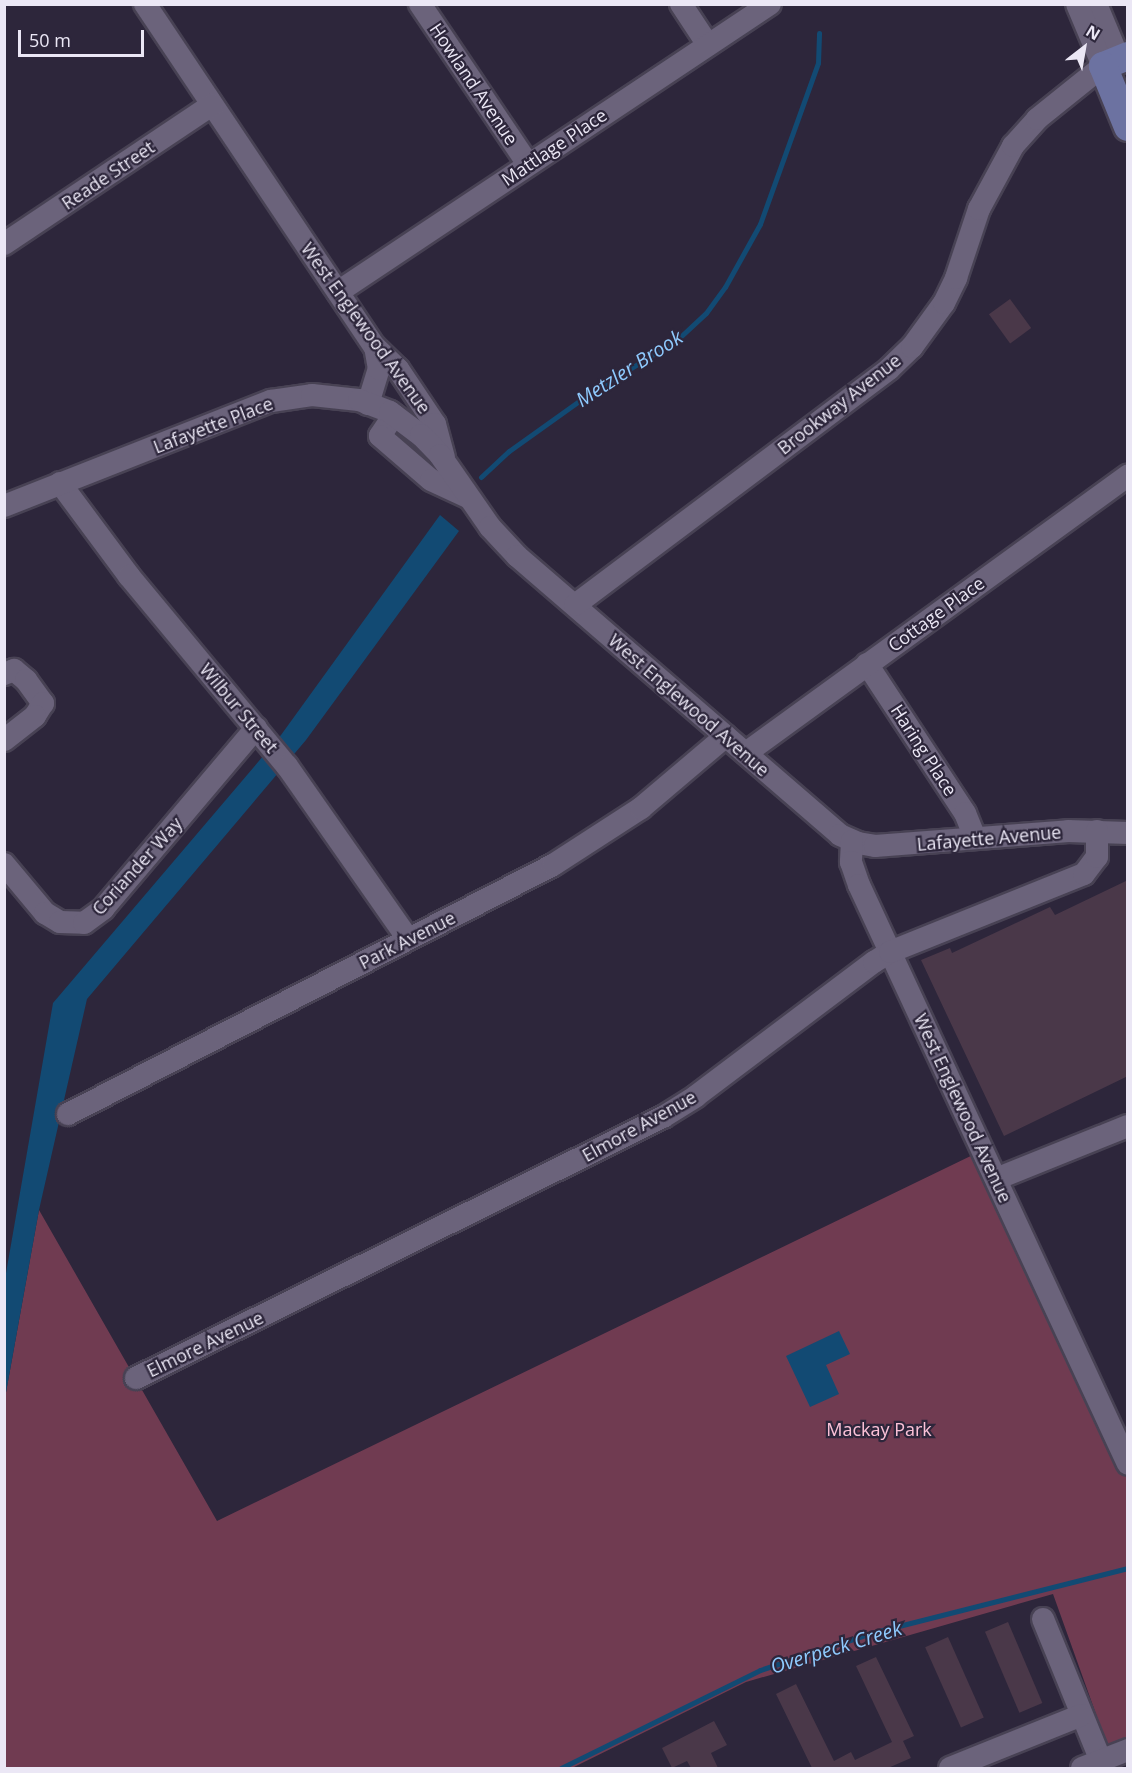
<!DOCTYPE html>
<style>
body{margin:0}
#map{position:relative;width:1132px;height:1773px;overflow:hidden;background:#2d263b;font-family:"Open Sans",sans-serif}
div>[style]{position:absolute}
.green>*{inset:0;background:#703b51}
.water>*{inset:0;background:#124a73}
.stream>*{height:5px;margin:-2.5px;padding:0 2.5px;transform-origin:2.5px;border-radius:2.5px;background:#124a73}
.building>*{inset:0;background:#4a3849;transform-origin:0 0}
.roads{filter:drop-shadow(2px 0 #484254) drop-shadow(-2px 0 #484254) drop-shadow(0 2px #484254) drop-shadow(0 -2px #484254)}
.minor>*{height:22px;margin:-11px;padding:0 11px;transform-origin:11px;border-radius:11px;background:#6b637b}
.major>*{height:28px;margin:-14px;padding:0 14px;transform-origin:14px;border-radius:14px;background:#6c72a1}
span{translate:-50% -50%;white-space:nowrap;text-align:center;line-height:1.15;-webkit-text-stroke:4.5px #2d263b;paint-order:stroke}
.street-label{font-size:18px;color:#ebe7f5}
.park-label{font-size:18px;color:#fcc2d8}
.water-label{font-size:20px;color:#8fcafe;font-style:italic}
.frame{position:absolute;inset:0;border:6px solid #ebe7f5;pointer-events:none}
.north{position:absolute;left:1054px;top:18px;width:60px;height:60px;-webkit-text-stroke:4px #2d263b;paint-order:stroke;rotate:31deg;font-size:16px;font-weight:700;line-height:24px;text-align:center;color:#ebe7f5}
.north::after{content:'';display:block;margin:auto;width:21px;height:27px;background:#ebe7f5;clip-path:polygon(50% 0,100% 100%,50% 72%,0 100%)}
.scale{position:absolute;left:18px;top:30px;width:126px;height:27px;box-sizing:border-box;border:3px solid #ebe7f5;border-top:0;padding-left:8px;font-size:18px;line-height:21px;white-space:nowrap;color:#ebe7f5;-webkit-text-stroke:4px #2d263b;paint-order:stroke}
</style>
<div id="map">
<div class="green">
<i style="clip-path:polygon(981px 1151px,1127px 1477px,1127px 1750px,1111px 1756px,1053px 1594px,746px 1682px,572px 1768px,5px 1768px,5px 1398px,39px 1210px,217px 1521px)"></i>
</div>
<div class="water">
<i style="clip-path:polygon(440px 515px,459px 531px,306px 740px,87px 999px,39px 1210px,5px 1398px,5px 1279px,53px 1003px,281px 735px)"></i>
<i style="clip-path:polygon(839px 1331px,850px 1354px,826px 1365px,839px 1394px,810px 1407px,786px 1356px)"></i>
</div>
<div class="stream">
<i style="left:481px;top:477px;width:38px;rotate:-43deg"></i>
<i style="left:509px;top:451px;width:95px;rotate:-35.5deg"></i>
<i style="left:586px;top:396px;width:108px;rotate:-31.8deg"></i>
<i style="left:678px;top:339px;width:38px;rotate:-43deg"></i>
<i style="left:706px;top:313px;width:32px;rotate:-54deg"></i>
<i style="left:725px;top:287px;width:72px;rotate:-60.9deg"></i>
<i style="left:760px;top:224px;width:171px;rotate:-70.2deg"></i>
<i style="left:818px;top:63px;width:30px;rotate:-88deg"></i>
<i style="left:561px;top:1768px;width:222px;rotate:-26.2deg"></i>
<i style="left:760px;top:1670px;width:117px;rotate:-18.4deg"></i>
<i style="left:871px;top:1633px;width:265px;rotate:-14.2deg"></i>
</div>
<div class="building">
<i style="left:1010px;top:299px;width:36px;height:26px;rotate:54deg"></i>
<i style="clip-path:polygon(1128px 880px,1128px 1076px,1004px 1136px,921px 960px,950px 948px,952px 953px,1050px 907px,1055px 915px)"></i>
<i style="left:1008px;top:1622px;width:88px;height:25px;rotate:67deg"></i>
<i style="left:948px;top:1637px;width:88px;height:25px;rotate:66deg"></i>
<i style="clip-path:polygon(876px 1657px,914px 1736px,903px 1741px,911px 1758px,888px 1768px,812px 1768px,776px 1694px,796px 1684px,834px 1761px,851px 1752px,855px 1760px,892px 1742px,856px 1666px)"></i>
<i style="clip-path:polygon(714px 1721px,727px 1745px,711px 1753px,718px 1768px,691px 1768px,687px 1761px,672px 1768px,662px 1748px)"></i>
</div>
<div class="roads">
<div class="minor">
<i style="left:145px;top:4px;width:413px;rotate:56.2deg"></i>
<i style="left:375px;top:347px;width:32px;rotate:44deg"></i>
<i style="left:398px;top:369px;width:66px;rotate:56.1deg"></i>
<i style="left:435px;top:424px;width:35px;rotate:75deg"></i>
<i style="left:420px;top:4px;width:193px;rotate:56deg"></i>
<i style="left:681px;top:4px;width:49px;rotate:56.6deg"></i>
<i style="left:1096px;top:4px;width:60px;rotate:67.3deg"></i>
<i style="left:4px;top:244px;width:250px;rotate:-33.8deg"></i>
<i style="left:338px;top:292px;width:519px;rotate:-33.69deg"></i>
<i style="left:368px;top:404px;width:37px;rotate:-73deg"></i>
<i style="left:379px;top:369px;width:22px;rotate:-100deg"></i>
<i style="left:394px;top:415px;width:25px;rotate:124deg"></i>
<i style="left:380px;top:436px;width:67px;rotate:40.8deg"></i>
<i style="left:431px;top:480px;width:41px;rotate:24.7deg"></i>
<i style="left:60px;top:483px;width:116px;rotate:53.4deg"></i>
<i style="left:129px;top:576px;width:247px;rotate:50.3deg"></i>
<i style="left:287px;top:766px;width:211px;rotate:55deg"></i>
<i style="left:4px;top:506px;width:287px;rotate:-21.5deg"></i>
<i style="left:271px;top:401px;width:41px;rotate:-8.3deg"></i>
<i style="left:312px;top:395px;width:47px;rotate:6.1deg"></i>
<i style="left:359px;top:400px;width:33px;rotate:21deg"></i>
<i style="left:390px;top:412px;width:39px;rotate:37deg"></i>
<i style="left:421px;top:435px;width:28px;rotate:46deg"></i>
<i style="left:440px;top:455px;width:88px;rotate:55.2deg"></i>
<i style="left:490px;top:527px;width:40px;rotate:47deg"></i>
<i style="left:517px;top:556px;width:427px;rotate:40.8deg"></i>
<i style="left:840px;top:835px;width:20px;rotate:24deg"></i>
<i style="left:858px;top:843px;width:17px;rotate:10deg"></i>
<i style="left:875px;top:846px;width:194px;rotate:-4.4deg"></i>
<i style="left:1068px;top:831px;width:60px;rotate:1.9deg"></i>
<i style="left:575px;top:605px;width:393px;rotate:-36.9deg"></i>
<i style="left:889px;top:369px;width:32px;rotate:-44deg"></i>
<i style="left:912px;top:347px;width:54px;rotate:-54deg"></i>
<i style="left:944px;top:303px;width:28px;rotate:-64deg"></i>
<i style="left:956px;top:278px;width:73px;rotate:-71.6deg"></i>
<i style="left:979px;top:209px;width:72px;rotate:-61.6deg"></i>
<i style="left:1013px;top:146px;width:36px;rotate:-48deg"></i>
<i style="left:1037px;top:119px;width:85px;rotate:-38.8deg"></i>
<i style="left:1103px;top:66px;width:67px;rotate:-112.8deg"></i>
<i style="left:867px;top:664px;width:178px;rotate:56.7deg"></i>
<i style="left:965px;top:813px;width:27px;rotate:68deg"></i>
<i style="left:4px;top:674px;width:11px;rotate:-22deg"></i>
<i style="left:14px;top:670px;width:16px;rotate:40deg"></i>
<i style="left:26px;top:680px;width:29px;rotate:54deg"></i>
<i style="left:43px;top:703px;width:15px;rotate:122deg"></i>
<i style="left:35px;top:716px;width:39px;rotate:142deg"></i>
<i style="left:746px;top:753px;width:472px;rotate:-36deg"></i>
<i style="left:852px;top:841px;width:21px;rotate:93deg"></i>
<i style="left:851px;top:862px;width:24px;rotate:71deg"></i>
<i style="left:859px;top:885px;width:638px;rotate:65.08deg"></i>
<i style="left:4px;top:864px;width:64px;rotate:50.1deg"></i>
<i style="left:45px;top:913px;width:17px;rotate:31deg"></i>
<i style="left:60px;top:922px;width:24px;rotate:2deg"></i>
<i style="left:84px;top:923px;width:24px;rotate:-36deg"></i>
<i style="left:103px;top:909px;width:237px;rotate:-49.8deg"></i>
<i style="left:68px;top:1114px;width:545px;rotate:-27.18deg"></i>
<i style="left:553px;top:865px;width:105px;rotate:-32.9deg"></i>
<i style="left:641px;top:808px;width:111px;rotate:-40.3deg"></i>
<i style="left:996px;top:1179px;width:142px;rotate:-21.9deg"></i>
<i style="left:136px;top:1378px;width:588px;rotate:-26.35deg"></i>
<i style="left:663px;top:1117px;width:39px;rotate:-32deg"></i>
<i style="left:696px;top:1096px;width:223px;rotate:-37deg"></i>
<i style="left:874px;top:962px;width:19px;rotate:-32deg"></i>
<i style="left:890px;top:952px;width:209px;rotate:-21.9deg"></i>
<i style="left:1084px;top:874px;width:21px;rotate:-53deg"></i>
<i style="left:1097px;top:857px;width:26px;rotate:-90deg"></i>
<i style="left:1043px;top:1619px;width:153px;rotate:67.8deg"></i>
<i style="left:950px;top:1768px;width:142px;rotate:-21.9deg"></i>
<i style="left:1082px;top:1768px;width:49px;rotate:-21.4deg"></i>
</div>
<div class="major">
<i style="left:1128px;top:56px;width:27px;rotate:158deg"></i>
<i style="left:1103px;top:66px;width:66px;rotate:67.7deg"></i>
</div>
</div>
<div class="street-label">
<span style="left:474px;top:84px;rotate:56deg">Howland Avenue</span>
<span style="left:554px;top:147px;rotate:-34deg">Mattlage Place</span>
<span style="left:108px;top:175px;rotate:-34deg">Reade Street</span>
<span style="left:366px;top:328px;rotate:54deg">West Englewood Avenue</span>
<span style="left:839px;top:404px;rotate:-38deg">Brookway Avenue</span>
<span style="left:213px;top:425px;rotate:-21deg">Lafayette Place</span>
<span style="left:936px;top:614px;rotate:-36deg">Cottage Place</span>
<span style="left:689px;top:705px;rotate:41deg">West Englewood Avenue</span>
<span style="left:239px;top:708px;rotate:50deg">Wilbur Street</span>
<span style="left:924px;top:750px;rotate:57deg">Haring Place</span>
<span style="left:989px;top:838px;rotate:-5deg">Lafayette Avenue</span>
<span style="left:137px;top:866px;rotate:-48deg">Coriander Way</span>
<span style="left:407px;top:940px;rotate:-27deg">Park Avenue</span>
<span style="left:963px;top:1108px;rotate:65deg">West Englewood Avenue</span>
<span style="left:639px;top:1126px;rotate:-29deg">Elmore Avenue</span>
<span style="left:205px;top:1344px;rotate:-26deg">Elmore Avenue</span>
</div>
<div class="park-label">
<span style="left:879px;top:1429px">Mackay Park</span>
</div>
<div class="water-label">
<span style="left:629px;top:368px;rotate:-33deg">Metzler Brook</span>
<span style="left:836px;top:1647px;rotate:-17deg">Overpeck Creek</span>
</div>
<div class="frame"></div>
<div class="north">N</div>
<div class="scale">50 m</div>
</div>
